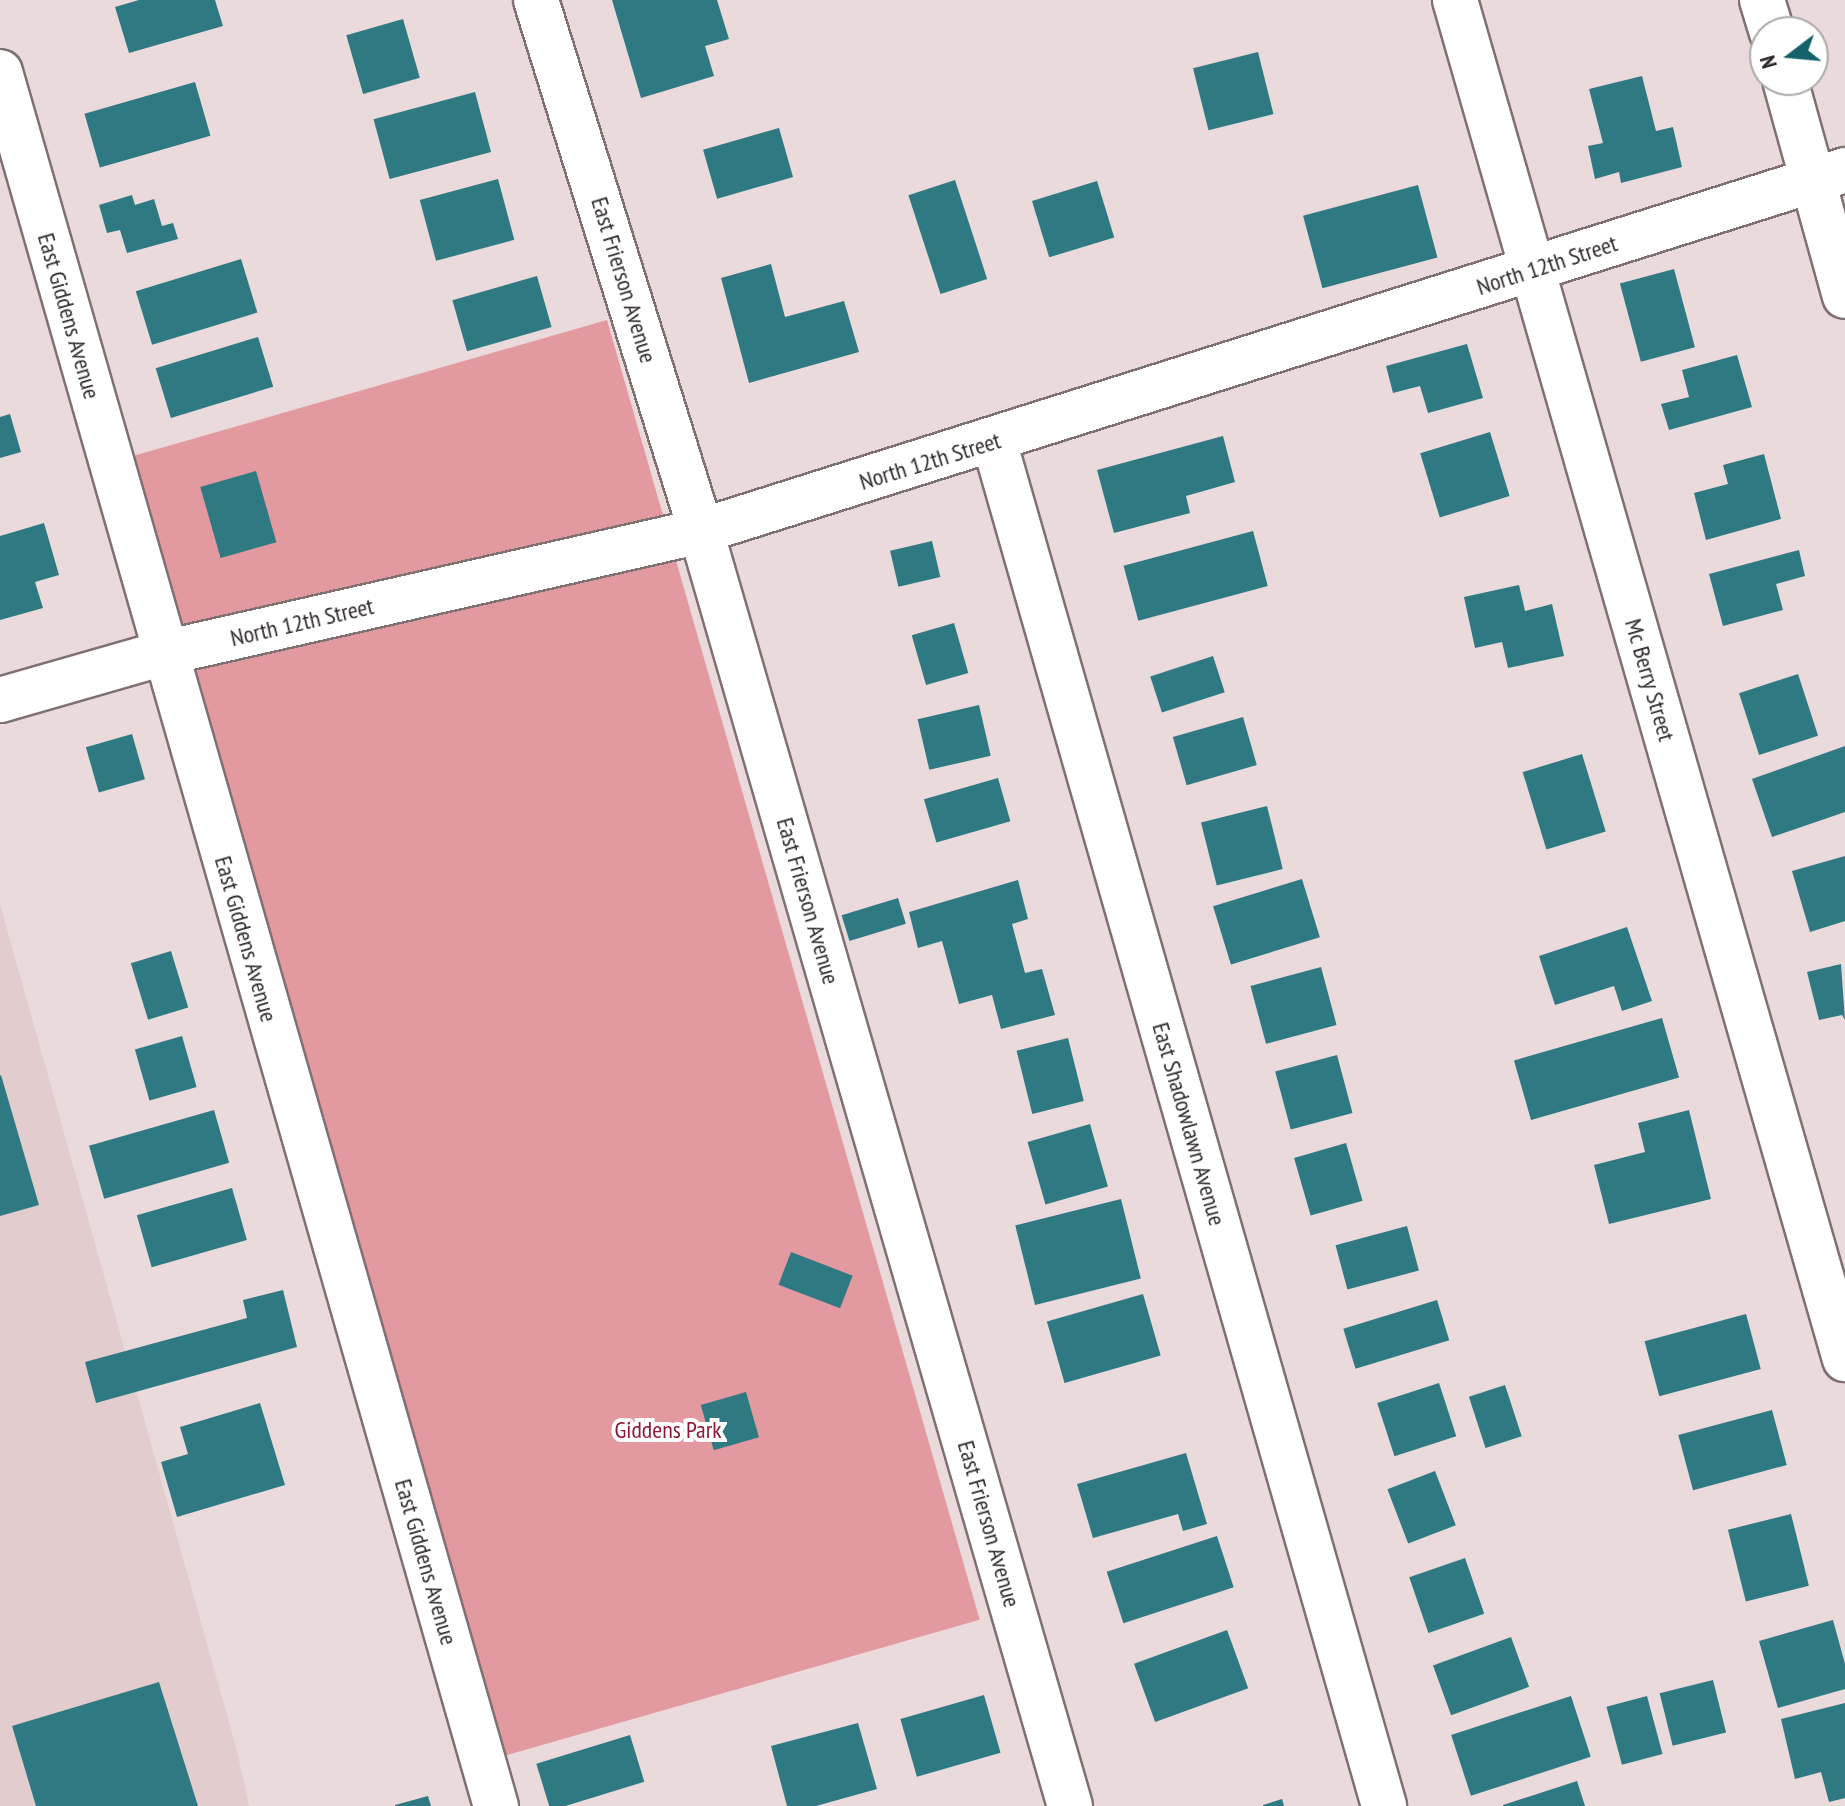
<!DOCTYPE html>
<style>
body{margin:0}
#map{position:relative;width:1845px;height:1806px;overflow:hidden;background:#eadadb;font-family:"PT Sans Narrow",sans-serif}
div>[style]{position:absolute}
.built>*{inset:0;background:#e3ccce}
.green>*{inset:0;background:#e399a0;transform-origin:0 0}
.building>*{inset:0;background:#2f7982;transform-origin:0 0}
.roads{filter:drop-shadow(2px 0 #7f7172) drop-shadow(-2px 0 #7f7172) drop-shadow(0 2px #7f7172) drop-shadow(0 -2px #7f7172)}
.minor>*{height:44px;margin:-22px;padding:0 22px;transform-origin:22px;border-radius:22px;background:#fff}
span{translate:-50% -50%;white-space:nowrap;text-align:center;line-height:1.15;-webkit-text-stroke:8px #fff;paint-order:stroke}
.street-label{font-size:24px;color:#2e2829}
.park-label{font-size:24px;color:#8e1835}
.north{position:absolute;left:1749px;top:16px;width:80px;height:80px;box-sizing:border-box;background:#fff;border:2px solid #aba9a9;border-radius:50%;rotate:254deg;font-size:22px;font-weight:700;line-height:32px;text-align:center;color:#2e2829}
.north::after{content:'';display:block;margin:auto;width:28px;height:36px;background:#14626b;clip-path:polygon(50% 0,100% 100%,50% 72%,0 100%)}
</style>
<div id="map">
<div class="built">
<i style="clip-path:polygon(0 904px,237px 1751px,249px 1806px,0 1806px)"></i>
</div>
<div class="green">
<i style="left:607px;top:320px;width:1352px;height:504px;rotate:74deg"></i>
</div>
<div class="building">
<i style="clip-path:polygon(139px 0,215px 0,223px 26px,129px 53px,115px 7px)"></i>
<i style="clip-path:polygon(612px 0,717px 0,729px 39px,705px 46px,714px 76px,641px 98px)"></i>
<i style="left:403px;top:19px;width:61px;height:59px;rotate:74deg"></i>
<i style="left:1258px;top:52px;width:64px;height:67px;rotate:76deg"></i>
<i style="clip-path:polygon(1642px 76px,1656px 131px,1673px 127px,1682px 167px,1621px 183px,1619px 172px,1595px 179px,1588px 146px,1603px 143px,1589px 89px)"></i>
<i style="left:195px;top:82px;width:56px;height:115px;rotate:74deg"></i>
<i style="left:475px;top:92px;width:62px;height:105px;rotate:75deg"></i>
<i style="left:779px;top:128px;width:51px;height:79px;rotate:74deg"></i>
<i style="left:498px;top:179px;width:63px;height:81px;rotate:75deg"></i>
<i style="left:955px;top:180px;width:104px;height:49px;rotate:72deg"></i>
<i style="left:1097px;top:181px;width:59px;height:68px;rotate:73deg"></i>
<i style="left:1418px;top:185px;width:75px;height:119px;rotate:75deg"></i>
<i style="clip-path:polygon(132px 195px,135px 205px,154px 199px,162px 226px,173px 223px,178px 239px,127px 253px,120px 230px,107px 233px,99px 205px)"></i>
<i style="left:241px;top:259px;width:56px;height:110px;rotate:73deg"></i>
<i style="clip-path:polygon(771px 264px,785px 317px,844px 301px,859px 352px,749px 383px,721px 278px)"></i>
<i style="left:1674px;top:269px;width:81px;height:56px;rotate:75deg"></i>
<i style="left:537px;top:276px;width:53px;height:88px;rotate:74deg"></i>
<i style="left:258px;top:337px;width:52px;height:107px;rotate:73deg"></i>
<i style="clip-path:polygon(1467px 344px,1483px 398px,1428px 413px,1420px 386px,1393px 393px,1386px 366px)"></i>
<i style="clip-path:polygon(1737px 355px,1752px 407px,1669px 430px,1661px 404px,1689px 397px,1682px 370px)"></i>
<i style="clip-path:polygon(10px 414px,21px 452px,0 458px,0 417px)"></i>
<i style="left:1490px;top:432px;width:67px;height:73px;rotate:73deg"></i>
<i style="clip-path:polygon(1223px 436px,1235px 482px,1186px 496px,1190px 513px,1114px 533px,1097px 470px)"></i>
<i style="clip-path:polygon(1764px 454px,1781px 519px,1706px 540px,1694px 493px,1728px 484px,1723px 465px)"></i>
<i style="left:256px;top:471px;width:74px;height:58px;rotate:74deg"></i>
<i style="clip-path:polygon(44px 523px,59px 575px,35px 582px,43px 608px,0 620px,0 536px)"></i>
<i style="left:1253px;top:531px;width:57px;height:134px;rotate:75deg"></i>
<i style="left:932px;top:541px;width:37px;height:43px;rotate:77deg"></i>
<i style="clip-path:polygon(1799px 550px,1805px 576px,1776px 584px,1783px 610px,1723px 626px,1709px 574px)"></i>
<i style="clip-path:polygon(1519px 585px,1525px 611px,1552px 604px,1564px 656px,1508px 668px,1502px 642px,1475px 648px,1464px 597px)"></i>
<i style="left:954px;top:623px;width:52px;height:44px;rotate:74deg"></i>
<i style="left:1213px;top:656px;width:38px;height:66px;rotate:72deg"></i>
<i style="left:1798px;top:674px;width:65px;height:62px;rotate:72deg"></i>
<i style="left:979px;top:705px;width:52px;height:63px;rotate:77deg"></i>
<i style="left:1243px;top:717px;width:50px;height:73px;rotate:74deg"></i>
<i style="left:132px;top:734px;width:47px;height:48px;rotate:74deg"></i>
<i style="clip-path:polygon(1845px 746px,1845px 812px,1772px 837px,1752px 779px)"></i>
<i style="left:1582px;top:754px;width:81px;height:62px;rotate:73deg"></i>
<i style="left:998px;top:778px;width:45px;height:77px;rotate:74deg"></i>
<i style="left:1267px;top:806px;width:65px;height:68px;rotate:76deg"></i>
<i style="clip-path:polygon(1845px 856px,1845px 921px,1810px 932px,1792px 871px)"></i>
<i style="left:1302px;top:879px;width:61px;height:93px;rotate:73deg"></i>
<i style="clip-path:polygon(1018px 880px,1028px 919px,1012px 924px,1025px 973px,1042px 969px,1055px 1015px,1001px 1029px,992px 995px,959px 1004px,942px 941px,918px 948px,909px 912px)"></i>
<i style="left:898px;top:898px;width:27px;height:59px;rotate:73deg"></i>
<i style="clip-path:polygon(1627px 927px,1652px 1001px,1622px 1011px,1614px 986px,1555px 1005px,1539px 956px)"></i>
<i style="left:171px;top:951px;width:59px;height:42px;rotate:73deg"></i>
<i style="clip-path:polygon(1841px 964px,1845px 1020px,1842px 1015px,1819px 1020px,1807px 972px)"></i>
<i style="left:1321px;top:967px;width:60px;height:73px;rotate:75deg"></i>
<i style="left:1662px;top:1018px;width:62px;height:154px;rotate:74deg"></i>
<i style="left:182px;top:1036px;width:53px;height:49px;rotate:74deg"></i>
<i style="left:1068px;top:1038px;width:65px;height:53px;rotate:76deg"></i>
<i style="left:1337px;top:1055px;width:60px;height:64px;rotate:75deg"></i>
<i style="clip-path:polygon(1px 1075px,39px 1205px,0 1216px,0 1076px)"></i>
<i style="left:214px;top:1110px;width:55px;height:130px;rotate:74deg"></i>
<i style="clip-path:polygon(1689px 1110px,1711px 1199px,1609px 1224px,1594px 1165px,1645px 1152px,1638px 1123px)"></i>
<i style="left:1090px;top:1124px;width:65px;height:65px;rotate:74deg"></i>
<i style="left:1346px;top:1143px;width:60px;height:54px;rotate:74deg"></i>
<i style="left:232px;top:1188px;width:54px;height:99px;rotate:74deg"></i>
<i style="left:1121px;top:1199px;width:82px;height:109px;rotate:76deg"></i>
<i style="left:1407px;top:1226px;width:46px;height:74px;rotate:75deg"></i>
<i style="left:791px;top:1252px;width:66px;height:35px;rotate:21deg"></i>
<i style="clip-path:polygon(283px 1290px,297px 1347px,96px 1403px,85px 1362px,247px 1318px,243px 1300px)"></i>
<i style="left:1143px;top:1294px;width:64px;height:100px;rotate:74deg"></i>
<i style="left:1437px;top:1300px;width:42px;height:98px;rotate:73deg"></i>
<i style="left:1746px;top:1314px;width:57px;height:105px;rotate:75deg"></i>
<i style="left:1439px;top:1383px;width:56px;height:65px;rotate:72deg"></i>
<i style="left:1505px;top:1385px;width:54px;height:38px;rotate:72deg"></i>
<i style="left:746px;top:1392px;width:47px;height:47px;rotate:74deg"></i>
<i style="clip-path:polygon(260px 1403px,285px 1485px,177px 1517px,161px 1462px,188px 1454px,180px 1427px)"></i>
<i style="left:1772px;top:1410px;width:57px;height:97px;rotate:75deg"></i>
<i style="clip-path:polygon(1186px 1453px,1207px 1524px,1183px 1531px,1178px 1514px,1093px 1538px,1077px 1484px)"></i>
<i style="left:1435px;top:1471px;width:58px;height:51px;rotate:69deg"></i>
<i style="left:1791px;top:1514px;width:74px;height:65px;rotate:76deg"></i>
<i style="left:1217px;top:1536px;width:54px;height:116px;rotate:72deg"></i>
<i style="left:1465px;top:1558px;width:59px;height:59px;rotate:71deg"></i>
<i style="clip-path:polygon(1833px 1620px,1845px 1664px,1845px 1689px,1778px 1708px,1759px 1641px)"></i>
<i style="left:1227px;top:1630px;width:62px;height:99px;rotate:70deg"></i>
<i style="left:1511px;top:1637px;width:53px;height:83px;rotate:70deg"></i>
<i style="left:1713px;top:1680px;width:54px;height:55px;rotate:76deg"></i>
<i style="clip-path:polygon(159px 1682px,198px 1806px,36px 1806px,12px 1726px)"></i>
<i style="left:984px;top:1695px;width:60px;height:87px;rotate:74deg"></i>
<i style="left:1571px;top:1696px;width:64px;height:126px;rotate:72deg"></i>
<i style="left:1647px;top:1696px;width:60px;height:42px;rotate:75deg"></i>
<i style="clip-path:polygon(1845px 1703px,1845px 1798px,1829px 1802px,1821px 1772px,1795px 1779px,1781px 1719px)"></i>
<i style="clip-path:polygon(858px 1723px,877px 1789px,816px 1806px,787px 1806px,771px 1746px)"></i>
<i style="left:630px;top:1735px;width:49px;height:98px;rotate:73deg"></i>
<i style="clip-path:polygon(1577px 1781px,1585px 1806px,1503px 1806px,1503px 1805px)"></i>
<i style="clip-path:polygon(428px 1796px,431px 1806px,395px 1806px,395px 1805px)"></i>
<i style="clip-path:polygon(1282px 1799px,1284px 1806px,1263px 1806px,1263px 1805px)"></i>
</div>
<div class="roads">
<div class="minor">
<i style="left:536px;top:0;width:556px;rotate:72.74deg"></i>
<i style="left:701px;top:531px;width:1327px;rotate:73.86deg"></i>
<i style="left:1455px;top:0;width:1414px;rotate:73.99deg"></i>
<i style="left:1762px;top:0;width:34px;rotate:73deg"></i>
<i style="left:0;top:72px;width:1804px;rotate:74.04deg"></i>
<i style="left:1785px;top:80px;width:224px;rotate:74.5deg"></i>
<i style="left:994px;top:441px;width:1420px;rotate:74.05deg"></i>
<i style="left:0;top:700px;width:171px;rotate:-16deg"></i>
<i style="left:164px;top:653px;width:551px;rotate:-12.8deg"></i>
<i style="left:701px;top:531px;width:1200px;rotate:-17.51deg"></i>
</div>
</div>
<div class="street-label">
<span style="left:1547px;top:265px;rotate:-18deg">North 12th Street</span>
<span style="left:624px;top:280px;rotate:73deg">East Frierson Avenue</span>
<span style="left:69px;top:316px;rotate:74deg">East Giddens Avenue</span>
<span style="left:930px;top:461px;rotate:-17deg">North 12th Street</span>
<span style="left:302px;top:622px;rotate:-13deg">North 12th Street</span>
<span style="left:1650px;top:680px;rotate:74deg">Mc Berry Street</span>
<span style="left:808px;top:901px;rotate:74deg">East Frierson Avenue</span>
<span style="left:246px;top:939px;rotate:74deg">East Giddens Avenue</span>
<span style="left:1189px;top:1124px;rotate:74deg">East Shadowlawn Avenue</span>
<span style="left:989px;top:1524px;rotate:74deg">East Frierson Avenue</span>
<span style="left:426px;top:1562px;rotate:74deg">East Giddens Avenue</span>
</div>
<div class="park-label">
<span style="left:668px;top:1430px">Giddens Park</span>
</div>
<div class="north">N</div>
</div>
